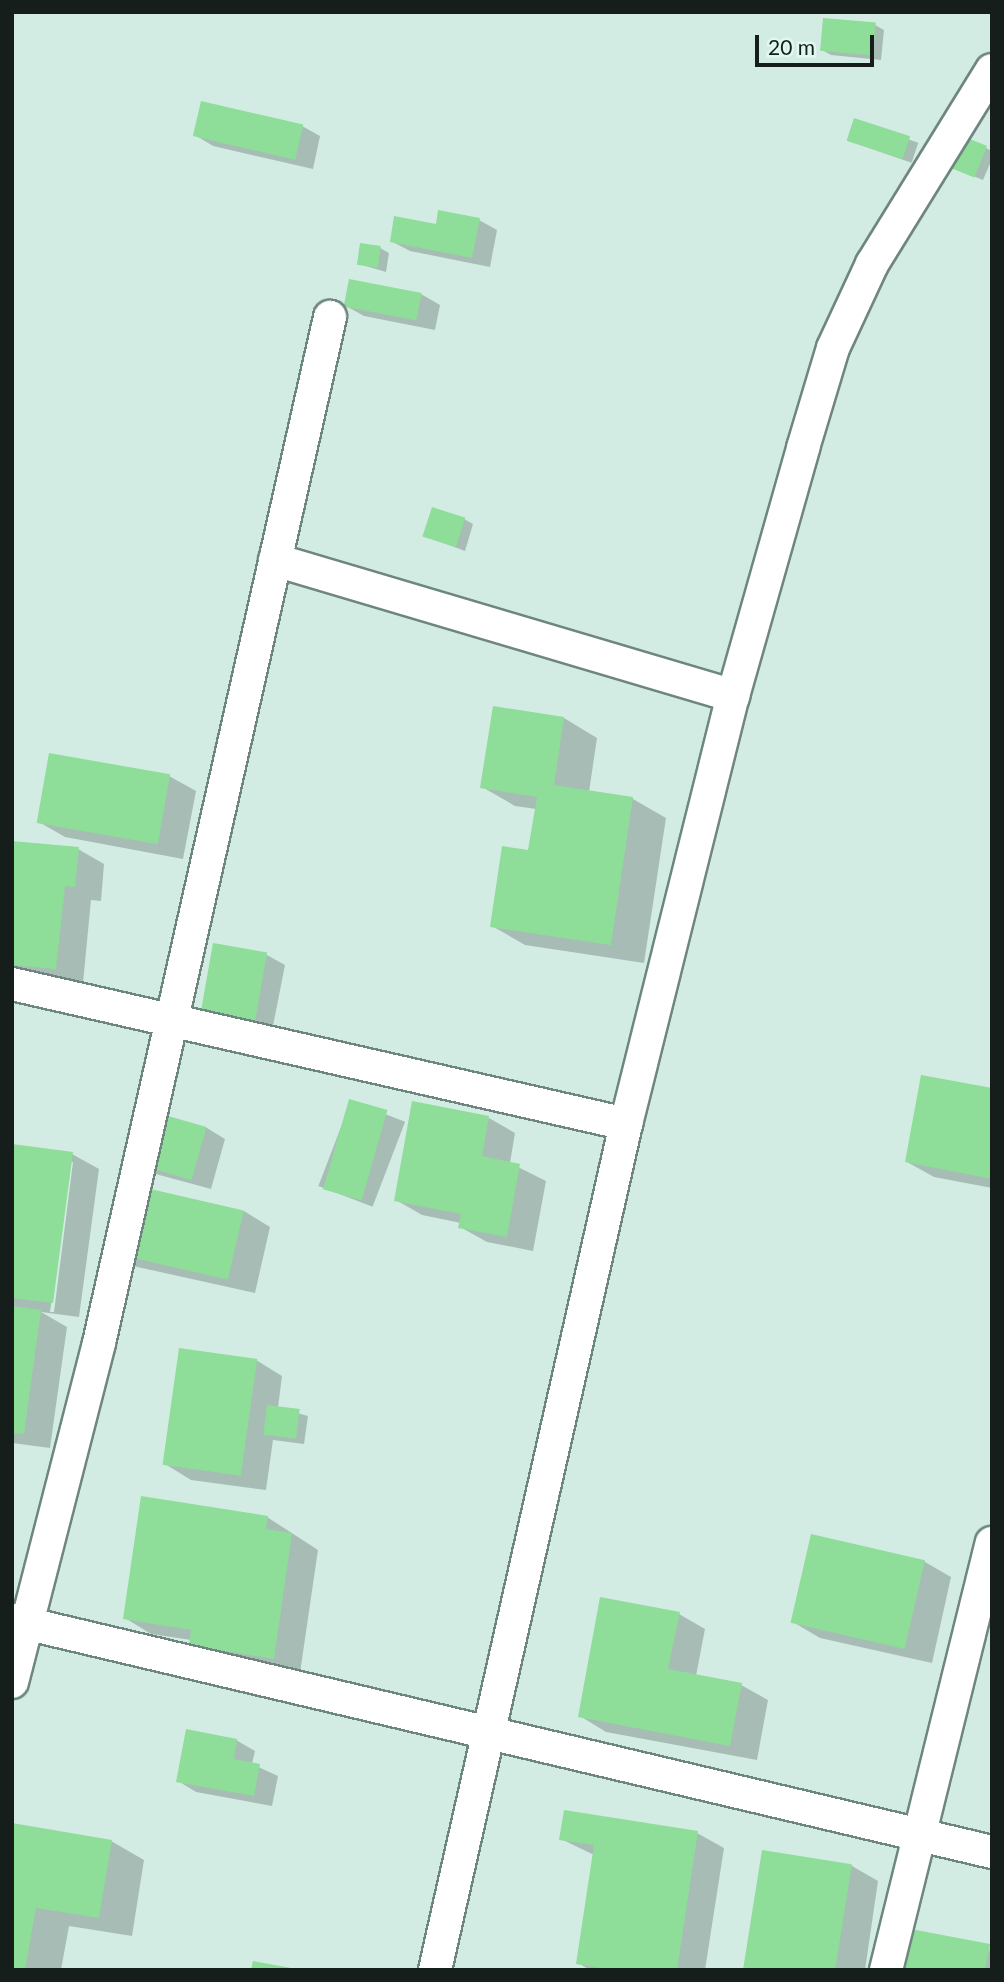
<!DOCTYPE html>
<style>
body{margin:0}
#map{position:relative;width:1004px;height:1982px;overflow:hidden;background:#d2ece4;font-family:Lato,sans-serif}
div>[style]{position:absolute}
.shadow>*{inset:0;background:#0003;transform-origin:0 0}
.building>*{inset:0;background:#8edd99;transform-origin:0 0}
.roads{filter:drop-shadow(2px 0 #6f8680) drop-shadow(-2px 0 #6f8680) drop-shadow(0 2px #6f8680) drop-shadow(0 -2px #6f8680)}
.minor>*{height:32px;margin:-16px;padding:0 16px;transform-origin:16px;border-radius:16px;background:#fff}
span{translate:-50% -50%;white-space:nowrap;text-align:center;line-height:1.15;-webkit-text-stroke:7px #dff9f2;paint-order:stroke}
.frame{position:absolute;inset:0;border:14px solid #151e1b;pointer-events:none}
.scale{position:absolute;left:755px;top:35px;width:119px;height:32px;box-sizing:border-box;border:4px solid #151e1b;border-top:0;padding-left:9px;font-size:21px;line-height:24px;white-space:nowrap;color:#151e1b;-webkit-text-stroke:5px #dff9f2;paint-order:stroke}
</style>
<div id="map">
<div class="shadow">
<i style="clip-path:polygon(875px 25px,884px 30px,881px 60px,831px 55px,822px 50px)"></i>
<i style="left:855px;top:121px;width:67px;height:21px;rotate:19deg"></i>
<i style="clip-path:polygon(302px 126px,320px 136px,313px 169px,213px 146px,195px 135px)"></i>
<i style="clip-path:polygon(986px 148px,992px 151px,992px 159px,983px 180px,948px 166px)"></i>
<i style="clip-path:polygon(479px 220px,497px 230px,490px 267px,410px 251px,391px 241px)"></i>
<i style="clip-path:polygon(380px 248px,389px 253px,386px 272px,359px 264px)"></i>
<i style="clip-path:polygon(421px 294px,440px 305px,435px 330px,364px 316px,346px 306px)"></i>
<i style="clip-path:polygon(464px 519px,473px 524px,465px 551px,425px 536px)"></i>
<i style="clip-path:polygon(494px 708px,564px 718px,597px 738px,589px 792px,633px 799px,666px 818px,644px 963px,525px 945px,492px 926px,530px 852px,536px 809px,515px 806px,482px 787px)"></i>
<i style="clip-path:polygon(169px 776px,196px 791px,183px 859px,65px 837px,39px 822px)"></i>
<i style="clip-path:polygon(12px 843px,78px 849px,104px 864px,101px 901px,91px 900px,83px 983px,12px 976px)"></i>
<i style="clip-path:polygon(267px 955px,285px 965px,271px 1036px,200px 1015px)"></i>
<i style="clip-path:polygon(992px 1090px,992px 1188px,934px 1177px,907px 1162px)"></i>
<i style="left:351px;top:1101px;width:58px;height:91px;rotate:21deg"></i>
<i style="clip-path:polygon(148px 1112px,207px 1128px,225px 1139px,211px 1189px,152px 1173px)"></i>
<i style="clip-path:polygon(489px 1118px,515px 1133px,510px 1163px,546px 1181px,533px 1251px,487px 1242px,460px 1227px,461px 1223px,422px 1215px,396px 1200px)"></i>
<i style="clip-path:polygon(evenodd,12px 1146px,72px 1154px,99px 1169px,79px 1317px,41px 1312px,67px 1327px,50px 1448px,12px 1443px,12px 1146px,70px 1162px,73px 1162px,54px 1312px,50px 1312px,70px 1162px)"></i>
<i style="clip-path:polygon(244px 1211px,270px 1227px,255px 1293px,133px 1266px,106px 1251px)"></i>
<i style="clip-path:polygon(256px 1360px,282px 1376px,278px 1408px,308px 1416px,304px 1444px,273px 1440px,266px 1490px,191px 1480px,165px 1464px)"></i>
<i style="clip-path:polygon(267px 1517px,318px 1550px,300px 1673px,217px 1660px,191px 1645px,191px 1640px,151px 1634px,125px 1618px)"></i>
<i style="clip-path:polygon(813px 1536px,925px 1562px,951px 1577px,932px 1663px,820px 1638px,793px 1622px)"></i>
<i style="clip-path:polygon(679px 1614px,705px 1629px,696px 1676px,741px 1685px,768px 1700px,757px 1760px,606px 1732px,580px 1716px)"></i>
<i style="clip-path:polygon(236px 1740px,255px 1751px,252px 1764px,278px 1776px,272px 1806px,196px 1792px,178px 1781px)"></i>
<i style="clip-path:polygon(12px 1824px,111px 1841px,144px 1860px,132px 1936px,69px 1926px,61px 1970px,12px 1970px)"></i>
<i style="clip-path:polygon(697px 1833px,724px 1848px,705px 1970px,590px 1970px,578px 1963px,594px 1855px,561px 1839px)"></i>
<i style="clip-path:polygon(763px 1852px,852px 1866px,878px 1881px,865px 1970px,745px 1970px)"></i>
<i style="clip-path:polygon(989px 1945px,992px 1970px,904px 1970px)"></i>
</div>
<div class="building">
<i style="left:823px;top:18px;width:53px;height:33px;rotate:5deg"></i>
<i style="left:201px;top:101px;width:105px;height:36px;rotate:13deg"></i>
<i style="left:854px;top:118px;width:59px;height:24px;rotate:18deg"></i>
<i style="left:950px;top:131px;width:40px;height:34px;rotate:22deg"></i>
<i style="clip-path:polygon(438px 210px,480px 218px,472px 258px,390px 242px,394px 216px,436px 224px)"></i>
<i style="left:360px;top:243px;width:21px;height:22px;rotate:8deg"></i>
<i style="left:349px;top:279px;width:74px;height:28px;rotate:11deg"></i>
<i style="left:432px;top:507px;width:35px;height:31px;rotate:18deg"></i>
<i style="clip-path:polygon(493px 706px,564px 717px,554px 785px,633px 797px,611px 945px,490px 927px,502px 846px,528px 850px,537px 797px,480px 788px)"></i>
<i style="left:49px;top:753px;width:123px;height:71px;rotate:10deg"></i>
<i style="clip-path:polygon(12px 841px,79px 847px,75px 887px,65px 886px,56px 969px,12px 965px)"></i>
<i style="left:213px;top:943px;width:55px;height:75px;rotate:10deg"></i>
<i style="clip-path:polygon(921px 1075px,992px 1088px,992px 1179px,905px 1162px)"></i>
<i style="left:349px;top:1099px;width:40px;height:94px;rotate:16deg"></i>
<i style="clip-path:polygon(412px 1101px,489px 1116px,482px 1156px,520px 1164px,507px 1237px,458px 1228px,461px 1214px,394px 1201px)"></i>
<i style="left:147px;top:1110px;width:62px;height:55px;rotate:16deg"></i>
<i style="clip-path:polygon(12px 1144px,73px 1152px,53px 1303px,12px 1298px)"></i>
<i style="left:120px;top:1182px;width:127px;height:71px;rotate:13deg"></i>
<i style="clip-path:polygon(12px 1306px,41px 1310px,24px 1434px,12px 1433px)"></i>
<i style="left:179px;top:1348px;width:79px;height:118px;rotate:8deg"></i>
<i style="left:267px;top:1405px;width:33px;height:30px;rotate:7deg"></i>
<i style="clip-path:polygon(141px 1496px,268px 1516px,266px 1529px,292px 1533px,274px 1659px,189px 1645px,191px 1630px,123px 1619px)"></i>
<i style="left:811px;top:1534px;width:117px;height:91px;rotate:13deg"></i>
<i style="clip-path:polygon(600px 1597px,680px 1612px,668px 1669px,742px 1683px,730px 1746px,578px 1717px)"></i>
<i style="clip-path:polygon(186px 1729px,237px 1739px,234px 1759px,260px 1764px,254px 1796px,176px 1782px)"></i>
<i style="clip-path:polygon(564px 1810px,698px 1831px,677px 1970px,615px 1970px,576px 1964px,594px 1845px,559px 1840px)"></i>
<i style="clip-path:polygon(12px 1823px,112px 1840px,99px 1918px,36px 1908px,25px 1970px,12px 1970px)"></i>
<i style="left:762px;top:1850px;width:91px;height:121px;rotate:9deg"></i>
<i style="clip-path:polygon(900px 1927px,990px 1944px,985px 1970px,902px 1970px)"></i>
<i style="clip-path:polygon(253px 1961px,291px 1968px,291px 1970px,251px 1970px)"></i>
</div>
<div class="roads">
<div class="minor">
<i style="left:275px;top:560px;width:478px;rotate:16.5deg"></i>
<i style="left:12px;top:984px;width:630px;rotate:12.84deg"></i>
<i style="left:12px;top:1620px;width:1007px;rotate:13.32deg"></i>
<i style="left:12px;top:1682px;width:350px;rotate:-75.6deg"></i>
<i style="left:99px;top:1343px;width:1052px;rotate:-77.31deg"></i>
<i style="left:435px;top:1970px;width:867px;rotate:-77.28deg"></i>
<i style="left:626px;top:1124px;width:441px;rotate:-76deg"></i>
<i style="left:733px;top:696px;width:258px;rotate:-74.2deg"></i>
<i style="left:803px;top:448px;width:104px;rotate:-73.3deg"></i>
<i style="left:833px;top:348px;width:93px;rotate:-65.1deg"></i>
<i style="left:872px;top:264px;width:228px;rotate:-58.3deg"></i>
<i style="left:886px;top:1970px;width:440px;rotate:-76.1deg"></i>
</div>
</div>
<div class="frame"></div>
<div class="scale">20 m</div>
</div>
